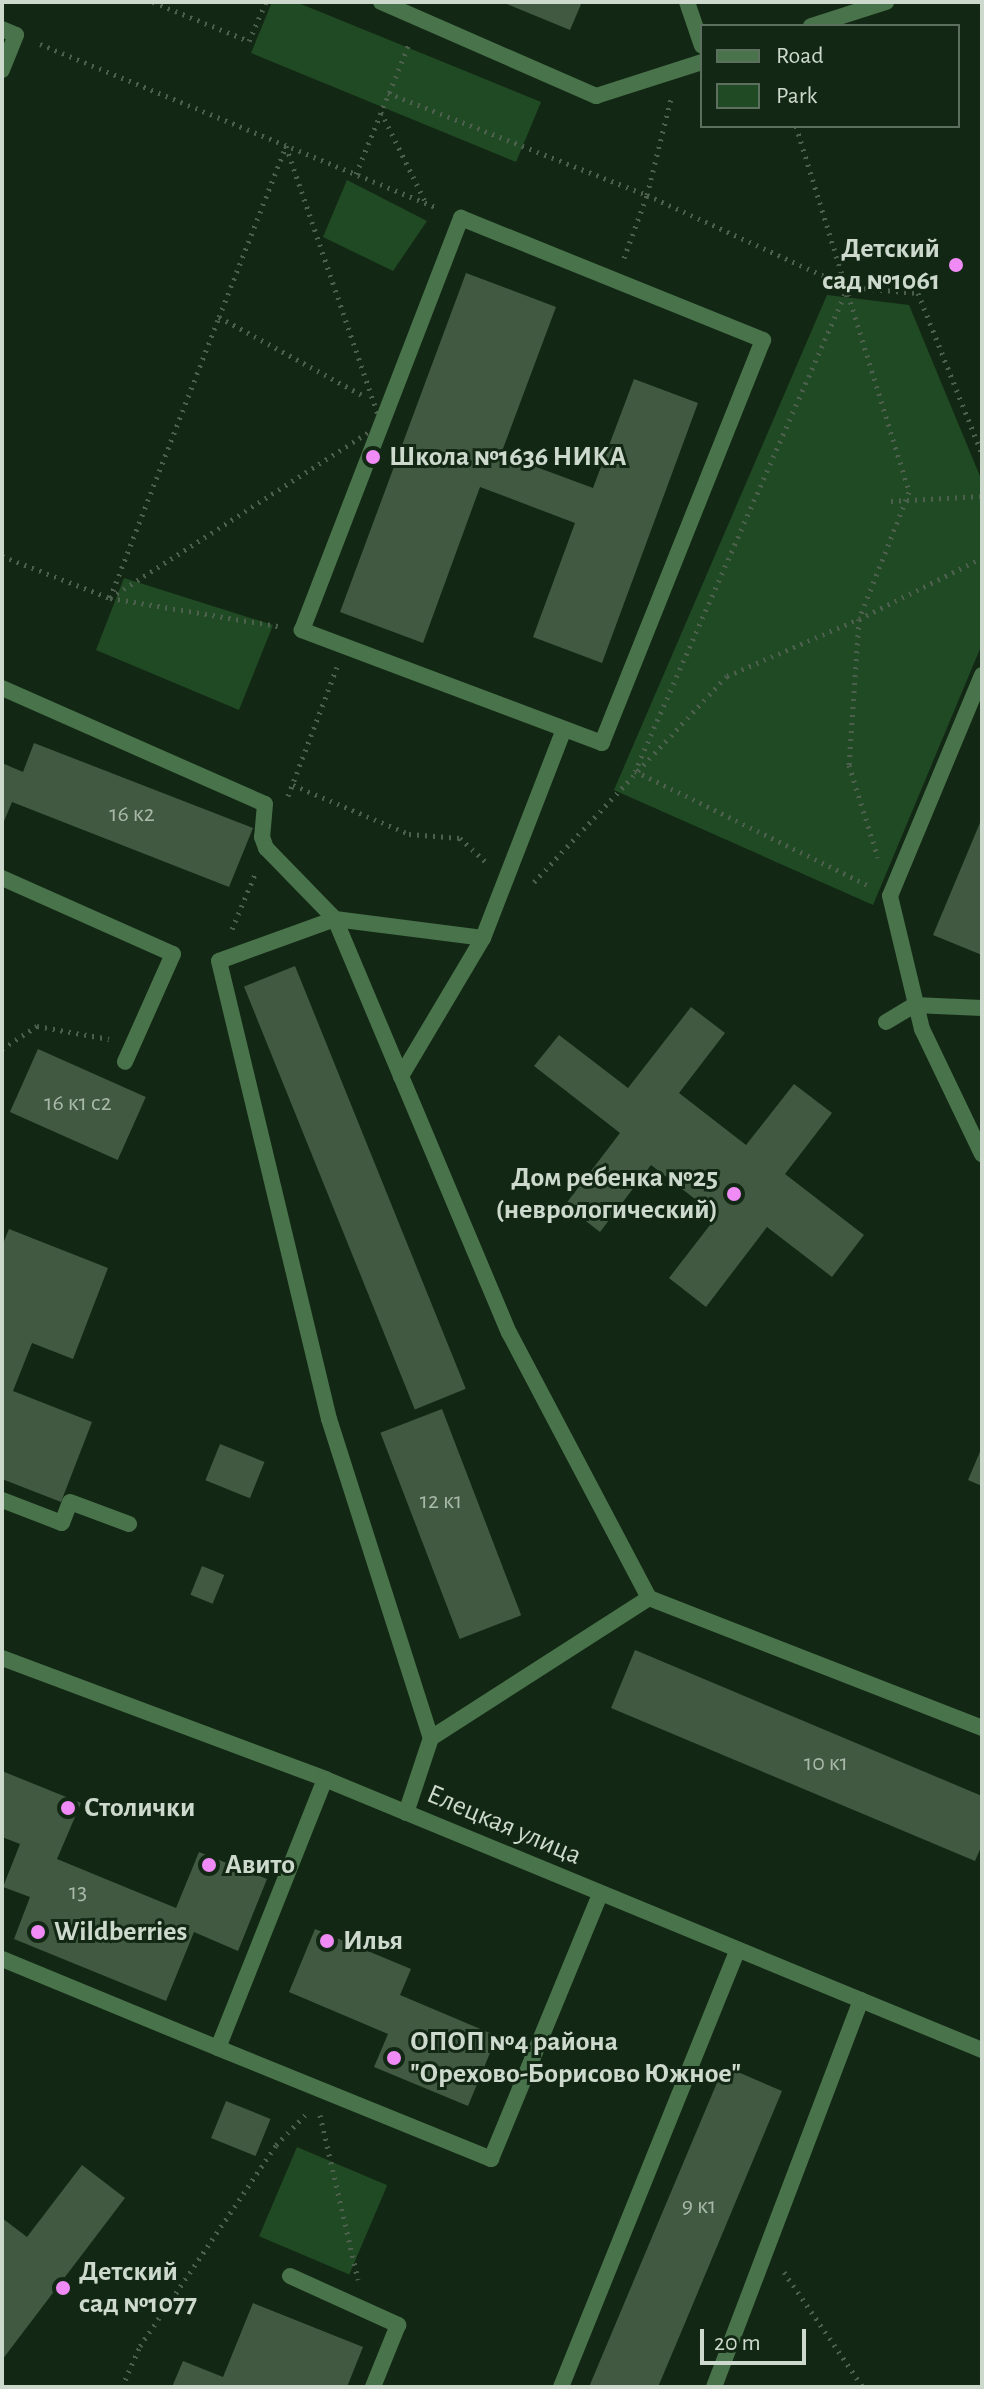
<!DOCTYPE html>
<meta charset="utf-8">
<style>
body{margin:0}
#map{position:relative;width:984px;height:2389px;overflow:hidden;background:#132814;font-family:"Alegreya Sans",sans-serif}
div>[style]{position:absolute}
.green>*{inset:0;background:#204a23;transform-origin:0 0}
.building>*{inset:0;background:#415841;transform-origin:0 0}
.path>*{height:5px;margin-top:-2.5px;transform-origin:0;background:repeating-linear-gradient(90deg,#4d5f4d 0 2px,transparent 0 8px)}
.service>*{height:16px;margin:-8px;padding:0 8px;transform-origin:8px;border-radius:8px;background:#49734b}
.tertiary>*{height:16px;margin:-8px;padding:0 8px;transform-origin:8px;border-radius:8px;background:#49734b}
.dots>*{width:22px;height:22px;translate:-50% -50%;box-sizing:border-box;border:4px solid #132814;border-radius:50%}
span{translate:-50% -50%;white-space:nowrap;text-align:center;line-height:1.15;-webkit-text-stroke:6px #132814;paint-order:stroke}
.number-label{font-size:24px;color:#a9b9a9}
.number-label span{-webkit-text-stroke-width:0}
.poi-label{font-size:28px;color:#ccd9cc;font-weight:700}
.right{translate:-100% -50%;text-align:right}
.left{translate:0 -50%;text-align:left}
.street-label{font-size:28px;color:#ccd9cc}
.frame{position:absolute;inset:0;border:4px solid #ccd9cc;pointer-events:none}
.legend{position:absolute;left:700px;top:24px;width:260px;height:104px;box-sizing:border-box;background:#132814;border:2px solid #5d6f5e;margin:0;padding:10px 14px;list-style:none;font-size:24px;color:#ccd9cc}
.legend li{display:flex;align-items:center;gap:16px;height:40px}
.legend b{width:40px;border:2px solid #5d6f5e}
.scale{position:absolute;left:700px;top:2329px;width:106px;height:36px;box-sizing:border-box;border:4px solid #ccd9cc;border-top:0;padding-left:10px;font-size:24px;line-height:28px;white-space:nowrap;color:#ccd9cc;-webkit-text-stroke:6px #132814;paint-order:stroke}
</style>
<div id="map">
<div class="green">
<i style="clip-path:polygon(272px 2px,296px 2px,541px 102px,516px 162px,251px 53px)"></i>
<i style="clip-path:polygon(347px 180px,427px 221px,393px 271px,323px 237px)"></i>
<i style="clip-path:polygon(827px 295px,909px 305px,982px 481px,982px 644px,873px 905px,614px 790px)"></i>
<i style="clip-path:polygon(124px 578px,273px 625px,239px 710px,96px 650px)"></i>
<i style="left:297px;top:2147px;width:98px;height:97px;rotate:23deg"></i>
</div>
<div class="building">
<i style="clip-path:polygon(502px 2px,582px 2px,570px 30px)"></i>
<i style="clip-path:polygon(466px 273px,556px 307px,501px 454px,593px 488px,634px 379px,698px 403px,602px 663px,533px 637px,575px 523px,480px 487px,423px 643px,340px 612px)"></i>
<i style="clip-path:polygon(34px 743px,253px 828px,229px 887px,12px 802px,2px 826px,2px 763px,23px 772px)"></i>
<i style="clip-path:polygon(982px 818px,982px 955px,933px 935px)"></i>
<i style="left:295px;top:966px;width:456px;height:55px;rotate:68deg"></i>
<i style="clip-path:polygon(691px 1007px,725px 1033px,679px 1093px,746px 1145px,794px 1084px,832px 1113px,785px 1174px,864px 1235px,832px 1277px,767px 1227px,706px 1307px,669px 1278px,717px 1216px,651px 1165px,600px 1232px,565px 1205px,620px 1133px,534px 1066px,559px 1035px,628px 1088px)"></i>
<i style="left:38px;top:1049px;width:118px;height:69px;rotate:24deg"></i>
<i style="clip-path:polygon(9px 1229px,108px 1268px,73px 1359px,32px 1343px,13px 1391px,92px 1422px,61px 1502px,2px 1479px,2px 1246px)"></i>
<i style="left:442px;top:1409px;width:221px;height:66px;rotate:69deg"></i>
<i style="left:220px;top:1444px;width:48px;height:39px;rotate:22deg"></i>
<i style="clip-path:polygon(982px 1447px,982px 1486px,968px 1480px)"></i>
<i style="left:202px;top:1566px;width:24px;height:31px;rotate:22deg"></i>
<i style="clip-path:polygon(635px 1650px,982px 1796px,982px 1845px,975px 1861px,611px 1708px)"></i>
<i style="clip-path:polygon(2px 1771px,81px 1803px,57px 1859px,176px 1908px,199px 1852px,267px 1879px,238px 1951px,194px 1932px,166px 2001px,14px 1939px,30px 1897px,3px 1887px,20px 1844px,2px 1837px)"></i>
<i style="clip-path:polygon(315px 1929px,411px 1969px,400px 1995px,497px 2036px,468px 2106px,374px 2067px,388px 2034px,289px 1992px)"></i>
<i style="clip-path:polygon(724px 2066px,782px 2091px,685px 2323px,658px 2387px,589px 2387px)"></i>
<i style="left:226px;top:2101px;width:48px;height:40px;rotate:22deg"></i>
<i style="clip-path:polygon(82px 2165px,125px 2198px,2px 2360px,2px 2218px,27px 2237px)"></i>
<i style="clip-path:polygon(253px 2303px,363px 2347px,347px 2387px,172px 2387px,183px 2361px,223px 2377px)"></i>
</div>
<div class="path">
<i style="left:153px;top:2px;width:104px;rotate:22.1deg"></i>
<i style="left:249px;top:41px;width:43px;rotate:-66.4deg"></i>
<i style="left:40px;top:44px;width:430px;rotate:22.4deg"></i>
<i style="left:388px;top:93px;width:278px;rotate:21.5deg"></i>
<i style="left:647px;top:195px;width:221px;rotate:24.6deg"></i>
<i style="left:848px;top:287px;width:70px;rotate:4.9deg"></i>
<i style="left:918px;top:293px;width:173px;rotate:68.3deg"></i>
<i style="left:381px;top:112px;width:102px;rotate:63.7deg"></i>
<i style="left:796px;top:126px;width:383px;rotate:72.8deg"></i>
<i style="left:909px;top:492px;width:136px;rotate:111.5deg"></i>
<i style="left:859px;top:619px;width:146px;rotate:93.9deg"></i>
<i style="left:849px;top:765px;width:97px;rotate:72.7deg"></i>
<i style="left:286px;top:146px;width:294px;rotate:71.1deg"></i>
<i style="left:381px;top:424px;width:322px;rotate:147.3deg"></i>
<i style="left:110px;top:598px;width:301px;rotate:-68.8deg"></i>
<i style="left:219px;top:317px;width:184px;rotate:-68.6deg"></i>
<i style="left:356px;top:174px;width:143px;rotate:-67.8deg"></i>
<i style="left:624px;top:258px;width:67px;rotate:-69.9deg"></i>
<i style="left:647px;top:195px;width:99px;rotate:-76deg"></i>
<i style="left:848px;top:287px;width:529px;rotate:113.75deg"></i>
<i style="left:635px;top:771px;width:262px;rotate:26.1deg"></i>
<i style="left:219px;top:317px;width:167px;rotate:28.6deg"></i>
<i style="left:891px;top:501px;width:91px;rotate:-3.1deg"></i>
<i style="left:2px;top:556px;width:116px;rotate:21.3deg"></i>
<i style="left:110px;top:598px;width:170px;rotate:9.5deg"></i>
<i style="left:293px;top:785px;width:126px;rotate:22.9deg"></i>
<i style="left:409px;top:834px;width:51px;rotate:4.5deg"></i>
<i style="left:460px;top:838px;width:34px;rotate:43deg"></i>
<i style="left:288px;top:796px;width:138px;rotate:-69.2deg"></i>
<i style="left:534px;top:882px;width:282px;rotate:-46.9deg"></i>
<i style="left:727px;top:676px;width:144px;rotate:-23.4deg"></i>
<i style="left:859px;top:619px;width:137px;rotate:-26.4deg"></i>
<i style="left:232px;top:929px;width:62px;rotate:-67.2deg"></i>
<i style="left:2px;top:1049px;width:42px;rotate:-33.3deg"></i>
<i style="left:37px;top:1026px;width:73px;rotate:10.2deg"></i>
<i style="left:320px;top:2115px;width:169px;rotate:77deg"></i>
<i style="left:784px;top:2272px;width:140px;rotate:55.5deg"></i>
<i style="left:122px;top:2387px;width:45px;rotate:-66.3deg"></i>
<i style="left:140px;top:2346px;width:243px;rotate:-55.9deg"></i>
<i style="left:276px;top:2145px;width:46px;rotate:-45.9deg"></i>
<i style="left:979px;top:2387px;width:8px;rotate:-67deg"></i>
</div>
<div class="service">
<i style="left:381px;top:2px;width:235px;rotate:23.6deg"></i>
<i style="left:596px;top:96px;width:111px;rotate:-17.8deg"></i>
<i style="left:687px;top:2px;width:46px;rotate:71.2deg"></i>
<i style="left:811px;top:26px;width:79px;rotate:-17.7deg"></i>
<i style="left:2px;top:29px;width:15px;rotate:23deg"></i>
<i style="left:16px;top:35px;width:38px;rotate:112deg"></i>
<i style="left:461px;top:218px;width:326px;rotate:22deg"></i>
<i style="left:763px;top:340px;width:434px;rotate:111.8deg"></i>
<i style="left:602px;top:743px;width:321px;rotate:-159.4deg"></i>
<i style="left:302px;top:630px;width:442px;rotate:-68.9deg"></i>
<i style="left:982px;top:675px;width:239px;rotate:112.6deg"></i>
<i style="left:890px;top:896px;width:137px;rotate:76.5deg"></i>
<i style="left:922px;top:1029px;width:139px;rotate:64.4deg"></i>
<i style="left:2px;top:688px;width:287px;rotate:23.8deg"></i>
<i style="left:265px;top:804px;width:33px;rotate:95deg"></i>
<i style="left:262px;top:837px;width:12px;rotate:70deg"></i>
<i style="left:266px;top:848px;width:99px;rotate:45.8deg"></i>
<i style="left:335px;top:919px;width:149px;rotate:7.3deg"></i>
<i style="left:483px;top:938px;width:161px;rotate:120.7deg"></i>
<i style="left:2px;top:878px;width:187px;rotate:24deg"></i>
<i style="left:173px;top:954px;width:118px;rotate:114deg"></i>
<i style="left:483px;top:938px;width:224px;rotate:-68.8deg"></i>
<i style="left:886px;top:1022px;width:33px;rotate:-31deg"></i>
<i style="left:914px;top:1005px;width:68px;rotate:2.5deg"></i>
<i style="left:2px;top:1500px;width:64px;rotate:21deg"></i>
<i style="left:62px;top:1523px;width:22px;rotate:-69deg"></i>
<i style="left:70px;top:1502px;width:63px;rotate:20.4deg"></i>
<i style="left:649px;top:1598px;width:357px;rotate:21.3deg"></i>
<i style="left:325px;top:1779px;width:289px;rotate:111.7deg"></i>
<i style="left:218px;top:2048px;width:295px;rotate:22.1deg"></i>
<i style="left:491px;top:2159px;width:287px;rotate:-67.6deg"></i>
<i style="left:406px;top:1813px;width:79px;rotate:-71.6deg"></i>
<i style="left:431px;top:1738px;width:259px;rotate:-32.7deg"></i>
<i style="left:649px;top:1598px;width:300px;rotate:-117.8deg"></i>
<i style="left:509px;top:1333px;width:449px;rotate:-112.8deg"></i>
<i style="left:335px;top:919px;width:123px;rotate:160.1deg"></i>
<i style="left:219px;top:961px;width:471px;rotate:76.5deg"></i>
<i style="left:329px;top:1419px;width:335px;rotate:72.3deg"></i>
<i style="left:2px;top:1959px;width:234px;rotate:22.4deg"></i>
<i style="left:290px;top:2276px;width:119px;rotate:24.4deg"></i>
<i style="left:398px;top:2325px;width:67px;rotate:112deg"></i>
<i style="left:561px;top:2387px;width:470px;rotate:-68deg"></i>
<i style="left:714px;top:2387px;width:414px;rotate:-69.2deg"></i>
</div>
<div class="tertiary">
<i style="left:2px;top:1658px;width:345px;rotate:20.5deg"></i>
<i style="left:325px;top:1779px;width:711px;rotate:22.42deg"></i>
</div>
<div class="dots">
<i style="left:956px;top:265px;background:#f08bf5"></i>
<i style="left:373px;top:457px;background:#f08bf5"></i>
<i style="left:734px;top:1194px;background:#f08bf5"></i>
<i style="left:68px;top:1808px;background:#f08bf5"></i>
<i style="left:209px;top:1865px;background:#f08bf5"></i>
<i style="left:38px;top:1932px;background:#f08bf5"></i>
<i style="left:327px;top:1941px;background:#f08bf5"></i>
<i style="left:394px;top:2058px;background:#f08bf5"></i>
<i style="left:63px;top:2288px;background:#f08bf5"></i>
</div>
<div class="number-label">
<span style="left:132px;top:815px">16 к2</span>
<span style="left:78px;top:1104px">16 к1 с2</span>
<span style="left:441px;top:1502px">12 к1</span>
<span style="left:826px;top:1764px">10 к1</span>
<span style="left:78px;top:1893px">13</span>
<span style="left:699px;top:2207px">9 к1</span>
</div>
<div class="poi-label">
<span class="right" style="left:940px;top:265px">Детский<br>сад №1061</span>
<span class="left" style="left:389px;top:457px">Школа №1636 НИКА</span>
<span class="right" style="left:718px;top:1194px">Дом ребенка №25<br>(неврологический)</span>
<span class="left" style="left:84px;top:1808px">Столички</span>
<span class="left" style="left:225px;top:1865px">Авито</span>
<span class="left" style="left:54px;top:1932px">Wildberries</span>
<span class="left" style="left:343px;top:1941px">Илья</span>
<span class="left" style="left:410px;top:2058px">ОПОП №4 района<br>"Орехово-Борисово Южное"</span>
<span class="left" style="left:79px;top:2288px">Детский<br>сад №1077</span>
</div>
<div class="street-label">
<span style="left:504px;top:1825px;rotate:23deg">Елецкая улица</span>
</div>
<div class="frame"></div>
<ul class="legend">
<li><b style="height:10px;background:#49734b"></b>Road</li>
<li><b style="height:22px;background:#204a23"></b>Park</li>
</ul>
<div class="scale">20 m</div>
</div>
